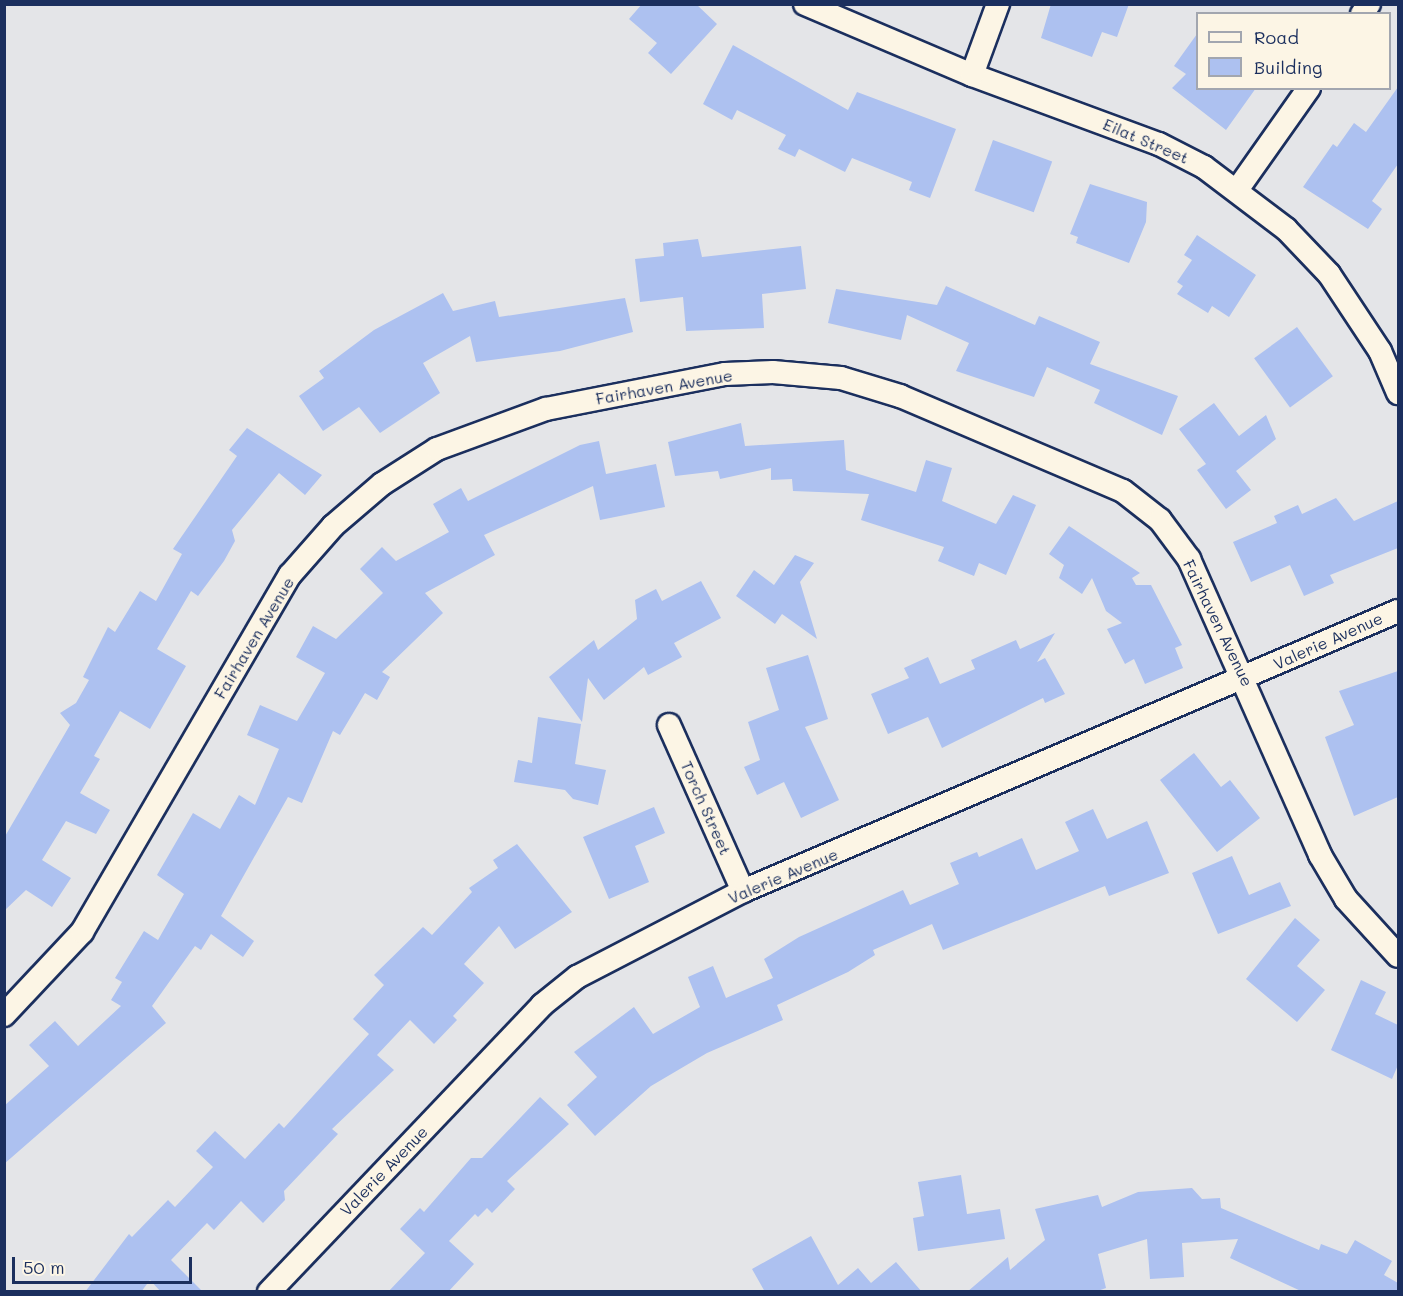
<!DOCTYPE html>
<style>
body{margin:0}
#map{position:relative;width:1403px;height:1296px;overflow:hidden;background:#e4e5e8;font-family:Mali,sans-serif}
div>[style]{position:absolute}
.building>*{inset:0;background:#adc1f0;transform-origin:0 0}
.roads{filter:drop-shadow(2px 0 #1b2f5e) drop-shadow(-2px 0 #1b2f5e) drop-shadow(0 2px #1b2f5e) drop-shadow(0 -2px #1b2f5e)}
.street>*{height:22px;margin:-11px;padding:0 11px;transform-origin:11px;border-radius:11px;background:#fcf5e5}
span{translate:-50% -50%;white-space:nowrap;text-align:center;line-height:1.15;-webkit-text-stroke:5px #fcf5e5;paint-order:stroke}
.street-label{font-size:16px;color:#1b2f5e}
.frame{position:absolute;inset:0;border:6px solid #1b2f5e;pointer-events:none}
.legend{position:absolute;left:1196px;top:12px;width:195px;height:78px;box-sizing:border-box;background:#fcf5e5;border:2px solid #a2a6af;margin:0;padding:8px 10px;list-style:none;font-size:18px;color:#1b2f5e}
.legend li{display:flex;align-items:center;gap:12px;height:30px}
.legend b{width:30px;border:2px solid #a2a6af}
.scale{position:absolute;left:12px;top:1257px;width:180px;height:27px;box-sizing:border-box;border:3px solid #1b2f5e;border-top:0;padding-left:8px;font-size:18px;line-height:21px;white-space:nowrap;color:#1b2f5e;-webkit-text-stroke:4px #fcf5e5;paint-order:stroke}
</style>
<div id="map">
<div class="building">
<i style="clip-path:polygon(642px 4px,696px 4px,717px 24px,671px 74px,648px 53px,657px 43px,629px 19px)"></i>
<i style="clip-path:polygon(1051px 4px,1129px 4px,1117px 37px,1102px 32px,1092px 57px,1041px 38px)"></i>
<i style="clip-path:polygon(1197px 34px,1197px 88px,1256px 88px,1226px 130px,1172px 88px,1186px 74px,1174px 66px)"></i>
<i style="clip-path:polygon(733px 45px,848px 110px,857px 92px,956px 129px,930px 198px,909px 190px,912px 182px,852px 158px,845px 172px,799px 149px,795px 157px,778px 149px,786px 135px,737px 110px,732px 120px,703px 104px)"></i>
<i style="clip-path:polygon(1398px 87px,1398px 164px,1372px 201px,1382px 209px,1368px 229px,1303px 187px,1333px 144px,1337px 147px,1354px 123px,1366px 132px)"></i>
<i style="left:993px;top:140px;width:63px;height:54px;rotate:20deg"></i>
<i style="clip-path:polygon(1090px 184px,1147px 202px,1146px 222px,1129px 263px,1076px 243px,1078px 237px,1070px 234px)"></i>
<i style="clip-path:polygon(1197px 235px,1256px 275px,1229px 317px,1212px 306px,1208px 313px,1177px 294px,1183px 286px,1177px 282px,1192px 260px,1184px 255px)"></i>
<i style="clip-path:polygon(698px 239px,702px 257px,801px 246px,806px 289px,762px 294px,764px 328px,686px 331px,683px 297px,640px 302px,635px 259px,664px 256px,663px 243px)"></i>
<i style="clip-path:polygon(946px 286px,1035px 325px,1039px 316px,1100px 342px,1090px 364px,1178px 396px,1162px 435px,1094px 403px,1100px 390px,1047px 367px,1034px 397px,956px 371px,969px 343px,907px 315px,901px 340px,828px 323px,836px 289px,937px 305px)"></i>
<i style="clip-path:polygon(443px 293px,453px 311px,495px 301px,499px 317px,625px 298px,633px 332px,560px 351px,476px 362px,470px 336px,423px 363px,440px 393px,380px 433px,359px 407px,323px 431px,299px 396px,324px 378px,319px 371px,374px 330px)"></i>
<i style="left:1297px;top:327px;width:61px;height:53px;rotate:54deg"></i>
<i style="clip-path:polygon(1214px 403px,1239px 436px,1266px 415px,1276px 439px,1236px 471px,1251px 490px,1226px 509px,1197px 470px,1206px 464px,1179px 429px)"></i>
<i style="clip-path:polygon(741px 423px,745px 446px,844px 440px,846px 470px,916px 492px,926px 460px,952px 468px,942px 501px,996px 524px,1013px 495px,1036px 505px,1006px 575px,979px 563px,974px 576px,938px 561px,944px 547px,861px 520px,869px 494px,793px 491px,792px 479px,771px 480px,771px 468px,720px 479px,718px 471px,675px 476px,668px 442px)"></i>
<i style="clip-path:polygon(247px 428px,322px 475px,305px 495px,279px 473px,232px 530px,235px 541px,224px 561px,198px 596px,191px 591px,157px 649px,186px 666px,150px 729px,120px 711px,94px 756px,100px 759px,80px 793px,110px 810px,96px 834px,66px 821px,42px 860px,71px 878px,52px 907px,26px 890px,4px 911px,4px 838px,70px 725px,60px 713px,76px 703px,89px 680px,83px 677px,108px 627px,115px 632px,140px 591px,156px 601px,182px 554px,173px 549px,237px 456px,229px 450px)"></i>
<i style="clip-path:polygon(599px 441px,606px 474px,656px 464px,665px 507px,600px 520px,593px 486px,484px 535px,495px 555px,425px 593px,443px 613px,382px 672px,390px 677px,377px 700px,365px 693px,340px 735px,333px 731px,302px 803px,288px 797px,221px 916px,254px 941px,243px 957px,211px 934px,201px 950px,195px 946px,152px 1006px,166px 1023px,4px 1164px,4px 1106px,49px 1066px,29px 1045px,55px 1021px,78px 1046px,121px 1006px,111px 1000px,122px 982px,115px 978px,144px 931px,158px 940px,184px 894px,157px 875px,193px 813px,220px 829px,239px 795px,255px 805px,279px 749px,247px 735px,260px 705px,297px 721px,325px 673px,296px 657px,313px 626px,336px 639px,383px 593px,360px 569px,382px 547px,396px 561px,449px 532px,433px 504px,461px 488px,468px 501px,580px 445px)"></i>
<i style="clip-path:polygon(1336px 498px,1354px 521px,1398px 501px,1398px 548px,1330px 575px,1334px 583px,1304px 596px,1290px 565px,1251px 582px,1233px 542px,1277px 523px,1274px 516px,1298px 505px,1302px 514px)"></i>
<i style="clip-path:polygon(1069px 526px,1140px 573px,1132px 578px,1136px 585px,1151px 585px,1182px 645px,1175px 648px,1183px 668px,1145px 684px,1134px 659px,1125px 664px,1107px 629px,1122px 623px,1106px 611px,1092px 578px,1082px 594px,1059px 578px,1064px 565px,1049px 554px)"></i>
<i style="clip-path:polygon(795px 555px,814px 563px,800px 582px,817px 639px,782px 614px,775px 624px,736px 596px,754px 570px,774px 585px)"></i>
<i style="clip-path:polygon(701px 581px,721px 618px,674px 643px,682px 657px,648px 675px,644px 667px,604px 700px,588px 678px,582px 722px,549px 677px,594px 640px,598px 650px,637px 619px,635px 600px,656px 589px,662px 601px)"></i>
<i style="clip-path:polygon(1055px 633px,1037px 662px,1045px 658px,1065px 694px,1045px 703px,1043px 698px,942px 748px,928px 717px,888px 734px,871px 694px,909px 678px,904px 668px,928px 657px,940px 684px,975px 669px,971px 660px,1016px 640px,1020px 649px)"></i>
<i style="clip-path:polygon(808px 655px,828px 719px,805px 727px,839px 800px,801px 818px,784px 782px,757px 795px,744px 767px,760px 760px,748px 722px,779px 710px,766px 668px)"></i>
<i style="clip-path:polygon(1398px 671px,1398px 797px,1354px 816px,1325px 737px,1354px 725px,1339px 691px)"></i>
<i style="clip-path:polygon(538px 717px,581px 724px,575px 764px,606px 770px,598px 805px,573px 799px,565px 790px,514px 782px,518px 760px,532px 763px)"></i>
<i style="clip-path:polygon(1194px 753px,1221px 787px,1230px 780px,1260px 818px,1217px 852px,1160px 780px)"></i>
<i style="clip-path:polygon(654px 807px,665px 833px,635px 846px,649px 882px,609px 899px,583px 837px)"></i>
<i style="clip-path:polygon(1093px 809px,1107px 839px,1147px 821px,1169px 873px,1109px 896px,1105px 886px,943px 950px,932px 924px,873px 950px,875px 955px,848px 972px,777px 1005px,783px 1020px,707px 1053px,651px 1086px,595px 1136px,567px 1105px,597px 1077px,574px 1052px,634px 1007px,653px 1034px,700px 1007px,688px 977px,713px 966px,726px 998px,773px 978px,764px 959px,799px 937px,903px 890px,910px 905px,959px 884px,950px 863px,977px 852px,979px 857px,1022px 838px,1036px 870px,1079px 851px,1065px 822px)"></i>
<i style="clip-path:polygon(517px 844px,572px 912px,515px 949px,499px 926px,464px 964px,484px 983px,453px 1016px,457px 1020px,434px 1044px,410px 1020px,377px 1055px,394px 1070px,332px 1129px,338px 1134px,284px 1191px,285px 1200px,263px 1223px,241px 1201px,214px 1230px,207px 1223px,171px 1260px,203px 1292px,161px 1292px,150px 1280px,141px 1292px,85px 1292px,129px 1234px,132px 1237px,168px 1200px,175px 1207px,213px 1167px,196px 1151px,215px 1131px,245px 1159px,279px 1123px,284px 1128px,369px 1034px,353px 1019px,384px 985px,374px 975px,423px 927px,432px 935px,472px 892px,469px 888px,498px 868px,493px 860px)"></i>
<i style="clip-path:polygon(1232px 856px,1249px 895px,1280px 882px,1291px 906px,1218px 934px,1192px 873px)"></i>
<i style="clip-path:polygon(1295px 918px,1320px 940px,1297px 966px,1325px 990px,1297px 1022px,1246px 979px)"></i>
<i style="clip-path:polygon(1361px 980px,1386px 992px,1375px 1014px,1398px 1025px,1398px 1065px,1392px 1079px,1331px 1050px)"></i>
<i style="clip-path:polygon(540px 1097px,569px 1124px,507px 1181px,515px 1189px,492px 1213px,487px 1208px,478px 1217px,475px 1214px,449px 1241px,474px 1264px,448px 1292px,388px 1292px,425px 1253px,400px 1229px,420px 1208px,424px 1212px,471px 1158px,482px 1158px)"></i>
<i style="clip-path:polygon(961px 1175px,967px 1214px,1000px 1209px,1005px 1239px,918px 1251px,913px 1218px,924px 1216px,918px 1182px)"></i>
<i style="clip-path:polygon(1192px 1188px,1202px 1199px,1220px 1198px,1221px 1208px,1319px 1250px,1321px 1244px,1347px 1254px,1355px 1240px,1392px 1261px,1384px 1275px,1398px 1283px,1398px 1292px,1303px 1292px,1230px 1258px,1238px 1239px,1182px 1243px,1184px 1277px,1150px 1279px,1147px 1239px,1098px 1254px,1106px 1288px,1095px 1292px,967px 1292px,1008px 1257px,1010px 1270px,1045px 1240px,1035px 1209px,1098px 1195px,1102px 1207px,1138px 1192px)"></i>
<i style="clip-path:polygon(811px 1236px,838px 1285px,858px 1268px,871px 1283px,896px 1262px,922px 1292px,765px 1292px,752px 1269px)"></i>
</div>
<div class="roads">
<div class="street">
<i style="left:805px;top:4px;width:181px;rotate:23deg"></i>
<i style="left:972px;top:75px;width:199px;rotate:20.3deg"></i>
<i style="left:1159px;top:144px;width:51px;rotate:27.1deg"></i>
<i style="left:1204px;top:167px;width:103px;rotate:37.1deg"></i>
<i style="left:1286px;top:229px;width:62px;rotate:46.3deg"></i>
<i style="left:1329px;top:274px;width:92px;rotate:56.5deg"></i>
<i style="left:1380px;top:351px;width:46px;rotate:66.8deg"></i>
<i style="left:1362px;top:14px;width:12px;rotate:-55deg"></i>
<i style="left:972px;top:75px;width:76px;rotate:-69.9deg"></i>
<i style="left:1237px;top:190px;width:125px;rotate:-54.8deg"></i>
<i style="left:669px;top:725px;width:182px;rotate:66deg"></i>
<i style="left:4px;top:1015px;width:114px;rotate:-46.8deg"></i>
<i style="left:82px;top:932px;width:413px;rotate:-59.8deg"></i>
<i style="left:290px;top:575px;width:65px;rotate:-48.7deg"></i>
<i style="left:333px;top:526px;width:65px;rotate:-40.6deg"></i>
<i style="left:382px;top:484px;width:65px;rotate:-32.5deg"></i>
<i style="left:437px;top:449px;width:116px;rotate:-20.2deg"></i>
<i style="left:546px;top:409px;width:182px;rotate:-11.1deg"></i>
<i style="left:725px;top:374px;width:48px;rotate:-2.4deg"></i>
<i style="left:773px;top:372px;width:68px;rotate:5deg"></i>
<i style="left:841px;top:378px;width:62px;rotate:17deg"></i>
<i style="left:900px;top:396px;width:242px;rotate:23.1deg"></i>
<i style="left:1123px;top:491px;width:47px;rotate:38.1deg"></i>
<i style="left:1160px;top:520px;width:49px;rotate:53.4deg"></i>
<i style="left:1189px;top:559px;width:324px;rotate:66.1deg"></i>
<i style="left:1320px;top:855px;width:51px;rotate:59.4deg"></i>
<i style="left:1346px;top:899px;width:77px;rotate:47.6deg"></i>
<i style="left:269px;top:1292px;width:396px;rotate:-46.4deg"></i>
<i style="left:542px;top:1005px;width:45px;rotate:-38.7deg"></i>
<i style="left:577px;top:977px;width:187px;rotate:-27.4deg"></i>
<i style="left:743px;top:891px;width:712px;rotate:-23.15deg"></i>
</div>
</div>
<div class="street-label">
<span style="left:1146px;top:141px;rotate:23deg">Eilat Street</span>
<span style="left:664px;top:387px;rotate:-10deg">Fairhaven Avenue</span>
<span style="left:1218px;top:623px;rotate:64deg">Fairhaven Avenue</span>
<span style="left:254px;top:638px;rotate:-59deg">Fairhaven Avenue</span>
<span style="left:1328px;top:641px;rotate:-24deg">Valerie Avenue</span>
<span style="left:706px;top:808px;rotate:66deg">Torch Street</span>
<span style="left:783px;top:876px;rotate:-23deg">Valerie Avenue</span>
<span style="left:384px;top:1171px;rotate:-46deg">Valerie Avenue</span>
</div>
<div class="frame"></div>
<ul class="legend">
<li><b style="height:8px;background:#fcf5e5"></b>Road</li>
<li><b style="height:16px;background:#adc1f0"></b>Building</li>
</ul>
<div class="scale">50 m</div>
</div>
